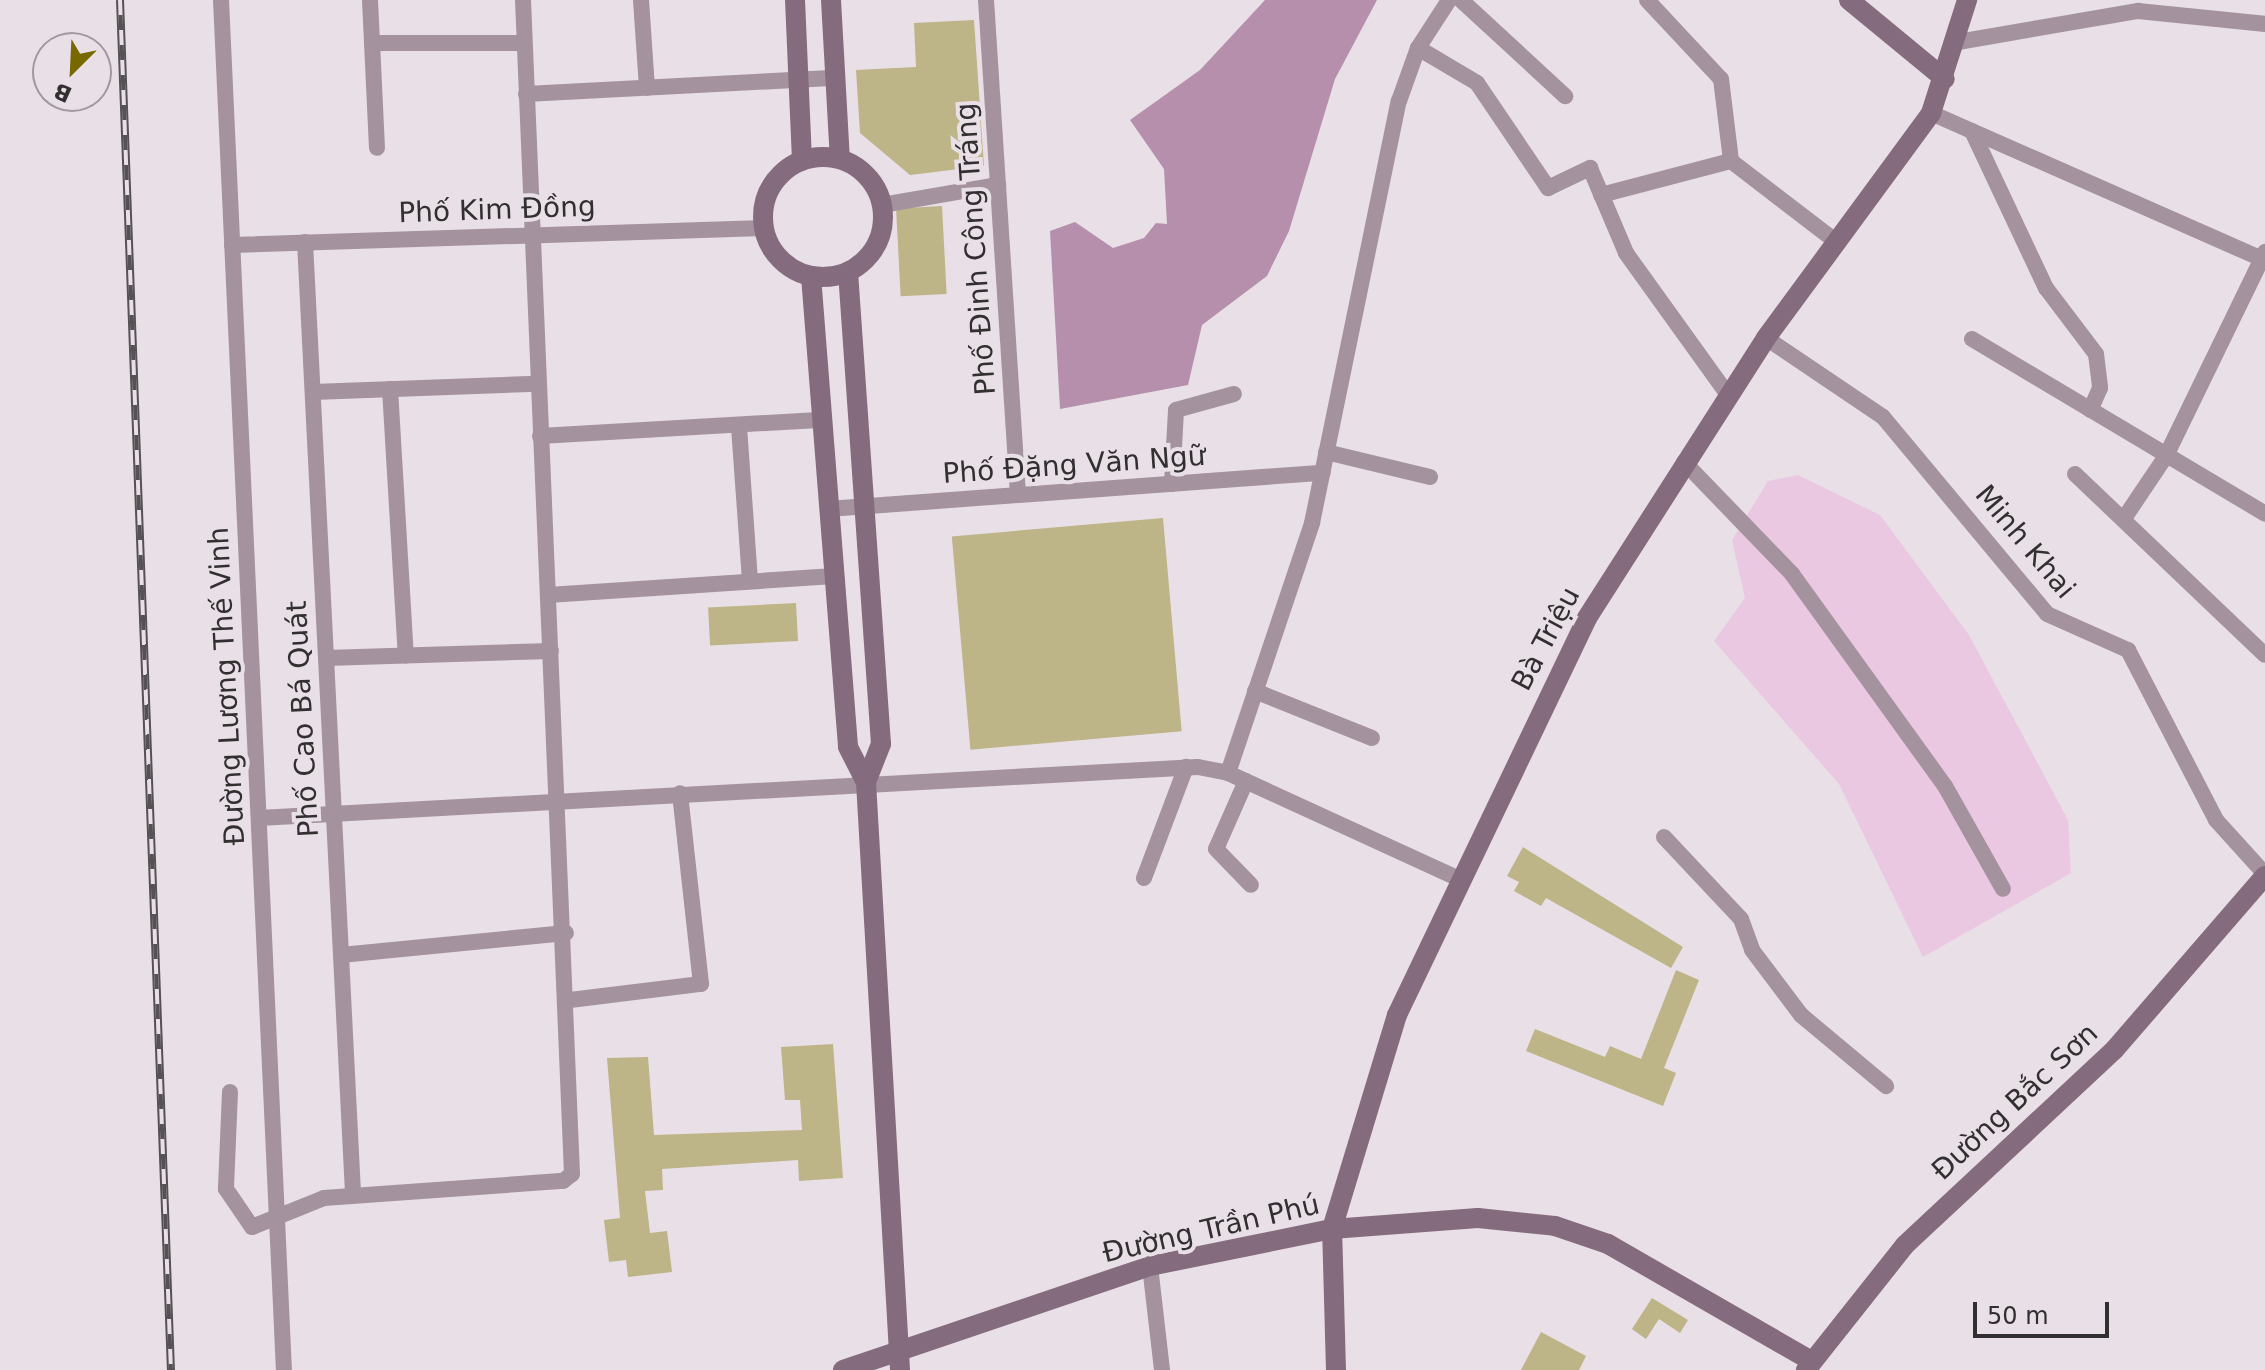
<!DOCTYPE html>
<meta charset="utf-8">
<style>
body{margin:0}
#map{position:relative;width:2265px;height:1370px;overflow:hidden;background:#e9dfe6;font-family:"DejaVu Sans",sans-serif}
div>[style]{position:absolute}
.green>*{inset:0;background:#ebc8e1}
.water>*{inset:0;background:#b68fac}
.building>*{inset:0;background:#bdb487;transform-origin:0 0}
.street>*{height:16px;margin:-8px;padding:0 8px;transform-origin:8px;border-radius:8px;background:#a4929f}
.secondary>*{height:20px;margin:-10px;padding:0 10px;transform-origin:10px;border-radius:10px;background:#856b7e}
.secondary>.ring{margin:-10px;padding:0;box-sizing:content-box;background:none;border:20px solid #856b7e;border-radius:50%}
.rail>*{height:8px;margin-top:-4px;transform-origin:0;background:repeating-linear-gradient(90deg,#e9dfe6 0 15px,#555154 0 30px);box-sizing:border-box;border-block:2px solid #555154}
span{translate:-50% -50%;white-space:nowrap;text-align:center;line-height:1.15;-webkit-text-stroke:8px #e9dfe6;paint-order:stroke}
.street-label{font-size:28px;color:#322f31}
.north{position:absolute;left:32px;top:32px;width:80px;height:80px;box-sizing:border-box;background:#e9dfe6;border:2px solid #a0999e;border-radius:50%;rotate:204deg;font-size:22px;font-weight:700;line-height:32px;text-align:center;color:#322f31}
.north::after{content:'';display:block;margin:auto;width:28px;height:36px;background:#786800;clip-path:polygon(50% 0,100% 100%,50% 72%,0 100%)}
.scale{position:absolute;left:1973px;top:1302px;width:136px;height:36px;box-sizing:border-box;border:4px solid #322f31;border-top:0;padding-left:10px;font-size:24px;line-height:28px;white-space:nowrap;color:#322f31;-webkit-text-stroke:6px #e9dfe6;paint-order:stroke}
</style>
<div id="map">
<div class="green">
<i style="clip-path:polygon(1798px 475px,1880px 515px,1969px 635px,2068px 820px,2071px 873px,1923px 957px,1839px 784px,1714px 641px,1745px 598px,1732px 540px,1768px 481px)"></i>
</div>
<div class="water">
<i style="clip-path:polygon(1265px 0,1377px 0,1335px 79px,1289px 231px,1267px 276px,1202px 325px,1188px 385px,1060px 409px,1050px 231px,1075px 222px,1113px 248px,1144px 238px,1156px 223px,1167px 224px,1164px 169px,1130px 120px,1200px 70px)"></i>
</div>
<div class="building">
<i style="clip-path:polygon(974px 20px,984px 166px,910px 175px,860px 133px,856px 70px,916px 67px,914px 23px)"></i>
<i style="left:942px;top:206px;width:88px;height:46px;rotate:87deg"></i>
<i style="left:1163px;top:518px;width:214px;height:212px;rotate:85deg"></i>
<i style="left:796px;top:603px;width:38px;height:88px;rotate:87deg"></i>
<i style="clip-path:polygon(1523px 847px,1683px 947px,1671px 968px,1546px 898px,1541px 906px,1514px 891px,1519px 882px,1507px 876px)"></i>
<i style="clip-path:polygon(1676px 970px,1699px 980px,1664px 1068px,1676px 1073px,1663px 1106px,1526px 1051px,1535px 1029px,1605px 1057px,1610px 1046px,1641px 1059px)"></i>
<i style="clip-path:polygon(833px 1044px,843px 1178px,799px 1181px,798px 1160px,662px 1169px,663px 1190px,645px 1191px,650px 1233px,667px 1231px,672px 1272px,628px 1277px,626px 1260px,609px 1262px,604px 1220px,620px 1218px,607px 1058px,648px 1057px,654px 1135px,802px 1130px,800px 1100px,785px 1100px,781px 1047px)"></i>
<i style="clip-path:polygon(1652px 1298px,1688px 1320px,1680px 1333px,1659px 1319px,1646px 1339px,1632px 1329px)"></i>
<i style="clip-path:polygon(1541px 1332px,1586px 1356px,1579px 1370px,1521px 1370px)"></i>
</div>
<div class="street">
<i style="left:221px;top:0;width:1371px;rotate:87.37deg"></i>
<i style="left:370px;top:0;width:148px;rotate:87.3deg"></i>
<i style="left:641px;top:0;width:88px;rotate:86.1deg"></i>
<i style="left:986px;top:0;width:496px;rotate:86.3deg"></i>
<i style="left:1461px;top:0;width:142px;rotate:42.7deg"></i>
<i style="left:1647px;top:0;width:108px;rotate:46.9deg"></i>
<i style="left:1721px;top:79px;width:83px;rotate:83deg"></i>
<i style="left:1958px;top:42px;width:183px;rotate:-9.8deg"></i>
<i style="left:2138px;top:11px;width:128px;rotate:5.8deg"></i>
<i style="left:372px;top:43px;width:152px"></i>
<i style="left:1418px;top:48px;width:69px;rotate:30.7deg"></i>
<i style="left:1477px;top:83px;width:127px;rotate:55.9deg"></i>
<i style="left:1548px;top:188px;width:47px;rotate:-25.5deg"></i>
<i style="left:1590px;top:168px;width:92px;rotate:67deg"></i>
<i style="left:1626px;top:253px;width:175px;rotate:54.3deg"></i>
<i style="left:526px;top:94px;width:310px;rotate:-3deg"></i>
<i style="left:1931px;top:113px;width:365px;rotate:23.8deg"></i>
<i style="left:1972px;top:131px;width:174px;rotate:64.8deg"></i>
<i style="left:2046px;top:288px;width:83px;rotate:52.9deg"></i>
<i style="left:2096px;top:354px;width:34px;rotate:83deg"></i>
<i style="left:2100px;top:388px;width:24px;rotate:114deg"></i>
<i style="left:1601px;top:195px;width:134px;rotate:-14.7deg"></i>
<i style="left:1731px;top:161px;width:135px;rotate:37.5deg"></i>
<i style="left:882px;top:205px;width:118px;rotate:-9.8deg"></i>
<i style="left:305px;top:242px;width:953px;rotate:87.11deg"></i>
<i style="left:232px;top:245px;width:532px;rotate:-1.83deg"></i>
<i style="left:1766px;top:338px;width:141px;rotate:34deg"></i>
<i style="left:1883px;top:417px;width:256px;rotate:50.2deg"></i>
<i style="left:2047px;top:614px;width:89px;rotate:24deg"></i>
<i style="left:2128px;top:650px;width:191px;rotate:62.6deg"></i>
<i style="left:2216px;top:820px;width:73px;rotate:47.8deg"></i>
<i style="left:1972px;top:339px;width:341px;rotate:30.8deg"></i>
<i style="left:390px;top:389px;width:267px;rotate:86.6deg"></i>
<i style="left:313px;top:392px;width:223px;rotate:-2.1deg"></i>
<i style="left:739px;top:427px;width:154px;rotate:85.9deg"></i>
<i style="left:540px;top:436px;width:279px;rotate:-3.3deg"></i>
<i style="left:1326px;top:452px;width:107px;rotate:13.5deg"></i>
<i style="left:1684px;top:462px;width:156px;rotate:46deg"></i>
<i style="left:1792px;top:574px;width:261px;rotate:54.2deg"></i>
<i style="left:1945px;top:786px;width:118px;rotate:60.6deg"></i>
<i style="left:2075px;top:474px;width:262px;rotate:43.6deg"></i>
<i style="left:1172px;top:484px;width:74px;rotate:-86.9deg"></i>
<i style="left:1176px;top:410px;width:60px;rotate:-15.4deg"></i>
<i style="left:828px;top:509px;width:496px;rotate:-4.2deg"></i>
<i style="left:2125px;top:517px;width:73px;rotate:-56.1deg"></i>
<i style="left:2166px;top:456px;width:227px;rotate:-64.1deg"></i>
<i style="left:548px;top:595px;width:286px;rotate:-3.8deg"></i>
<i style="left:326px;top:658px;width:225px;rotate:-1.8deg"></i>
<i style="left:1255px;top:691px;width:126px;rotate:21.9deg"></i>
<i style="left:1228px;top:773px;width:264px;rotate:-71.4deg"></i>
<i style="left:1312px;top:523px;width:431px;rotate:-78.4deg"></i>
<i style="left:1399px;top:101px;width:56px;rotate:-70.3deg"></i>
<i style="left:1418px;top:48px;width:57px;rotate:-57.1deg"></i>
<i style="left:1246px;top:781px;width:74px;rotate:113.8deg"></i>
<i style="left:1216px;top:849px;width:50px;rotate:45.8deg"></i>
<i style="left:259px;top:818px;width:940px;rotate:-3.11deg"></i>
<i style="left:1198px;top:767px;width:31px;rotate:11deg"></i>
<i style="left:1228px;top:773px;width:255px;rotate:24.6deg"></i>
<i style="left:1664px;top:837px;width:112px;rotate:46.8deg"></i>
<i style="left:1741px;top:919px;width:33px;rotate:70deg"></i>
<i style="left:1752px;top:950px;width:81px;rotate:53deg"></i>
<i style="left:1801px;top:1015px;width:111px;rotate:39.9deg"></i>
<i style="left:1144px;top:878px;width:119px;rotate:-69.3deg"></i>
<i style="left:341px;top:955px;width:226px;rotate:-5.6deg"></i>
<i style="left:570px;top:1000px;width:132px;rotate:-7deg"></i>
<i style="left:701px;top:984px;width:192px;rotate:-96.3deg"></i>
<i style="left:230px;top:1092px;width:97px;rotate:92.4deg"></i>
<i style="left:226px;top:1189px;width:46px;rotate:55.6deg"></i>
<i style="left:252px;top:1227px;width:78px;rotate:-21.9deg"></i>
<i style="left:324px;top:1198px;width:240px;rotate:-4.1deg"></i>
<i style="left:563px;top:1181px;width:11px;rotate:-38deg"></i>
<i style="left:572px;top:1174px;width:1175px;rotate:-92.39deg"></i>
<i style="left:1150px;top:1266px;width:105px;rotate:83.4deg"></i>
</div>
<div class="secondary">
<i style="left:795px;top:0;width:161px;rotate:87.5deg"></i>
<i style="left:831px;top:0;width:159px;rotate:86.8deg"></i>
<i style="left:1849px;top:0;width:124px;rotate:39.5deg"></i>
<i class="ring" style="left:763px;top:157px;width:100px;height:100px"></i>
<i style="left:848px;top:272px;width:473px;rotate:86deg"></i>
<i style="left:881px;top:744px;width:41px;rotate:111.5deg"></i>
<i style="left:811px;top:276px;width:472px;rotate:85.5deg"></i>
<i style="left:848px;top:747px;width:39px;rotate:63deg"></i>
<i style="left:866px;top:782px;width:589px;rotate:86.69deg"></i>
<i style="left:843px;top:1370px;width:324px;rotate:-18.7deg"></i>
<i style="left:1150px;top:1266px;width:186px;rotate:-11.5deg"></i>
<i style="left:1332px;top:1229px;width:146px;rotate:-4.3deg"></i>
<i style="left:1478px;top:1218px;width:77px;rotate:5.9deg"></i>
<i style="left:1555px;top:1226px;width:56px;rotate:18.8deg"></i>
<i style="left:1608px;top:1244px;width:233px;rotate:29.9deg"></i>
<i style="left:1336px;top:1370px;width:141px;rotate:-91.6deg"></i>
<i style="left:1332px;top:1229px;width:224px;rotate:-73.1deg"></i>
<i style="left:1397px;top:1015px;width:440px;rotate:-64.4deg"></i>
<i style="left:1587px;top:618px;width:332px;rotate:-57.4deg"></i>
<i style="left:1766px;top:338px;width:279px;rotate:-53.7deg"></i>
<i style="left:1931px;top:113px;width:119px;rotate:-72.3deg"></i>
<i style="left:1806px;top:1370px;width:159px;rotate:-51.6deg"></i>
<i style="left:1905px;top:1245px;width:287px;rotate:-43deg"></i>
<i style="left:2115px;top:1049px;width:229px;rotate:-49.1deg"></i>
</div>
<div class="rail">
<i style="left:120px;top:0;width:1371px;rotate:87.87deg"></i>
</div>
<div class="street-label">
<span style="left:497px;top:210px;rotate:-2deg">Phố Kim Đồng</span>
<span style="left:976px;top:249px;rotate:-94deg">Phố Đinh Công Tráng</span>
<span style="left:1074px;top:465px;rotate:-4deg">Phố Đặng Văn Ngữ</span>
<span style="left:2025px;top:542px;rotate:50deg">Minh Khai</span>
<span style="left:1546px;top:639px;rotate:-62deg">Bà Triệu</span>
<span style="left:227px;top:686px;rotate:-93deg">Đường Lương Thế Vinh</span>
<span style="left:303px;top:719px;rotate:-93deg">Phố Cao Bá Quát</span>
<span style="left:2015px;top:1102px;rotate:-43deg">Đường Bắc Sơn</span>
<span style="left:1211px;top:1229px;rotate:-13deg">Đường Trần Phú</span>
</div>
<div class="north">B</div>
<div class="scale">50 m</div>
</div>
